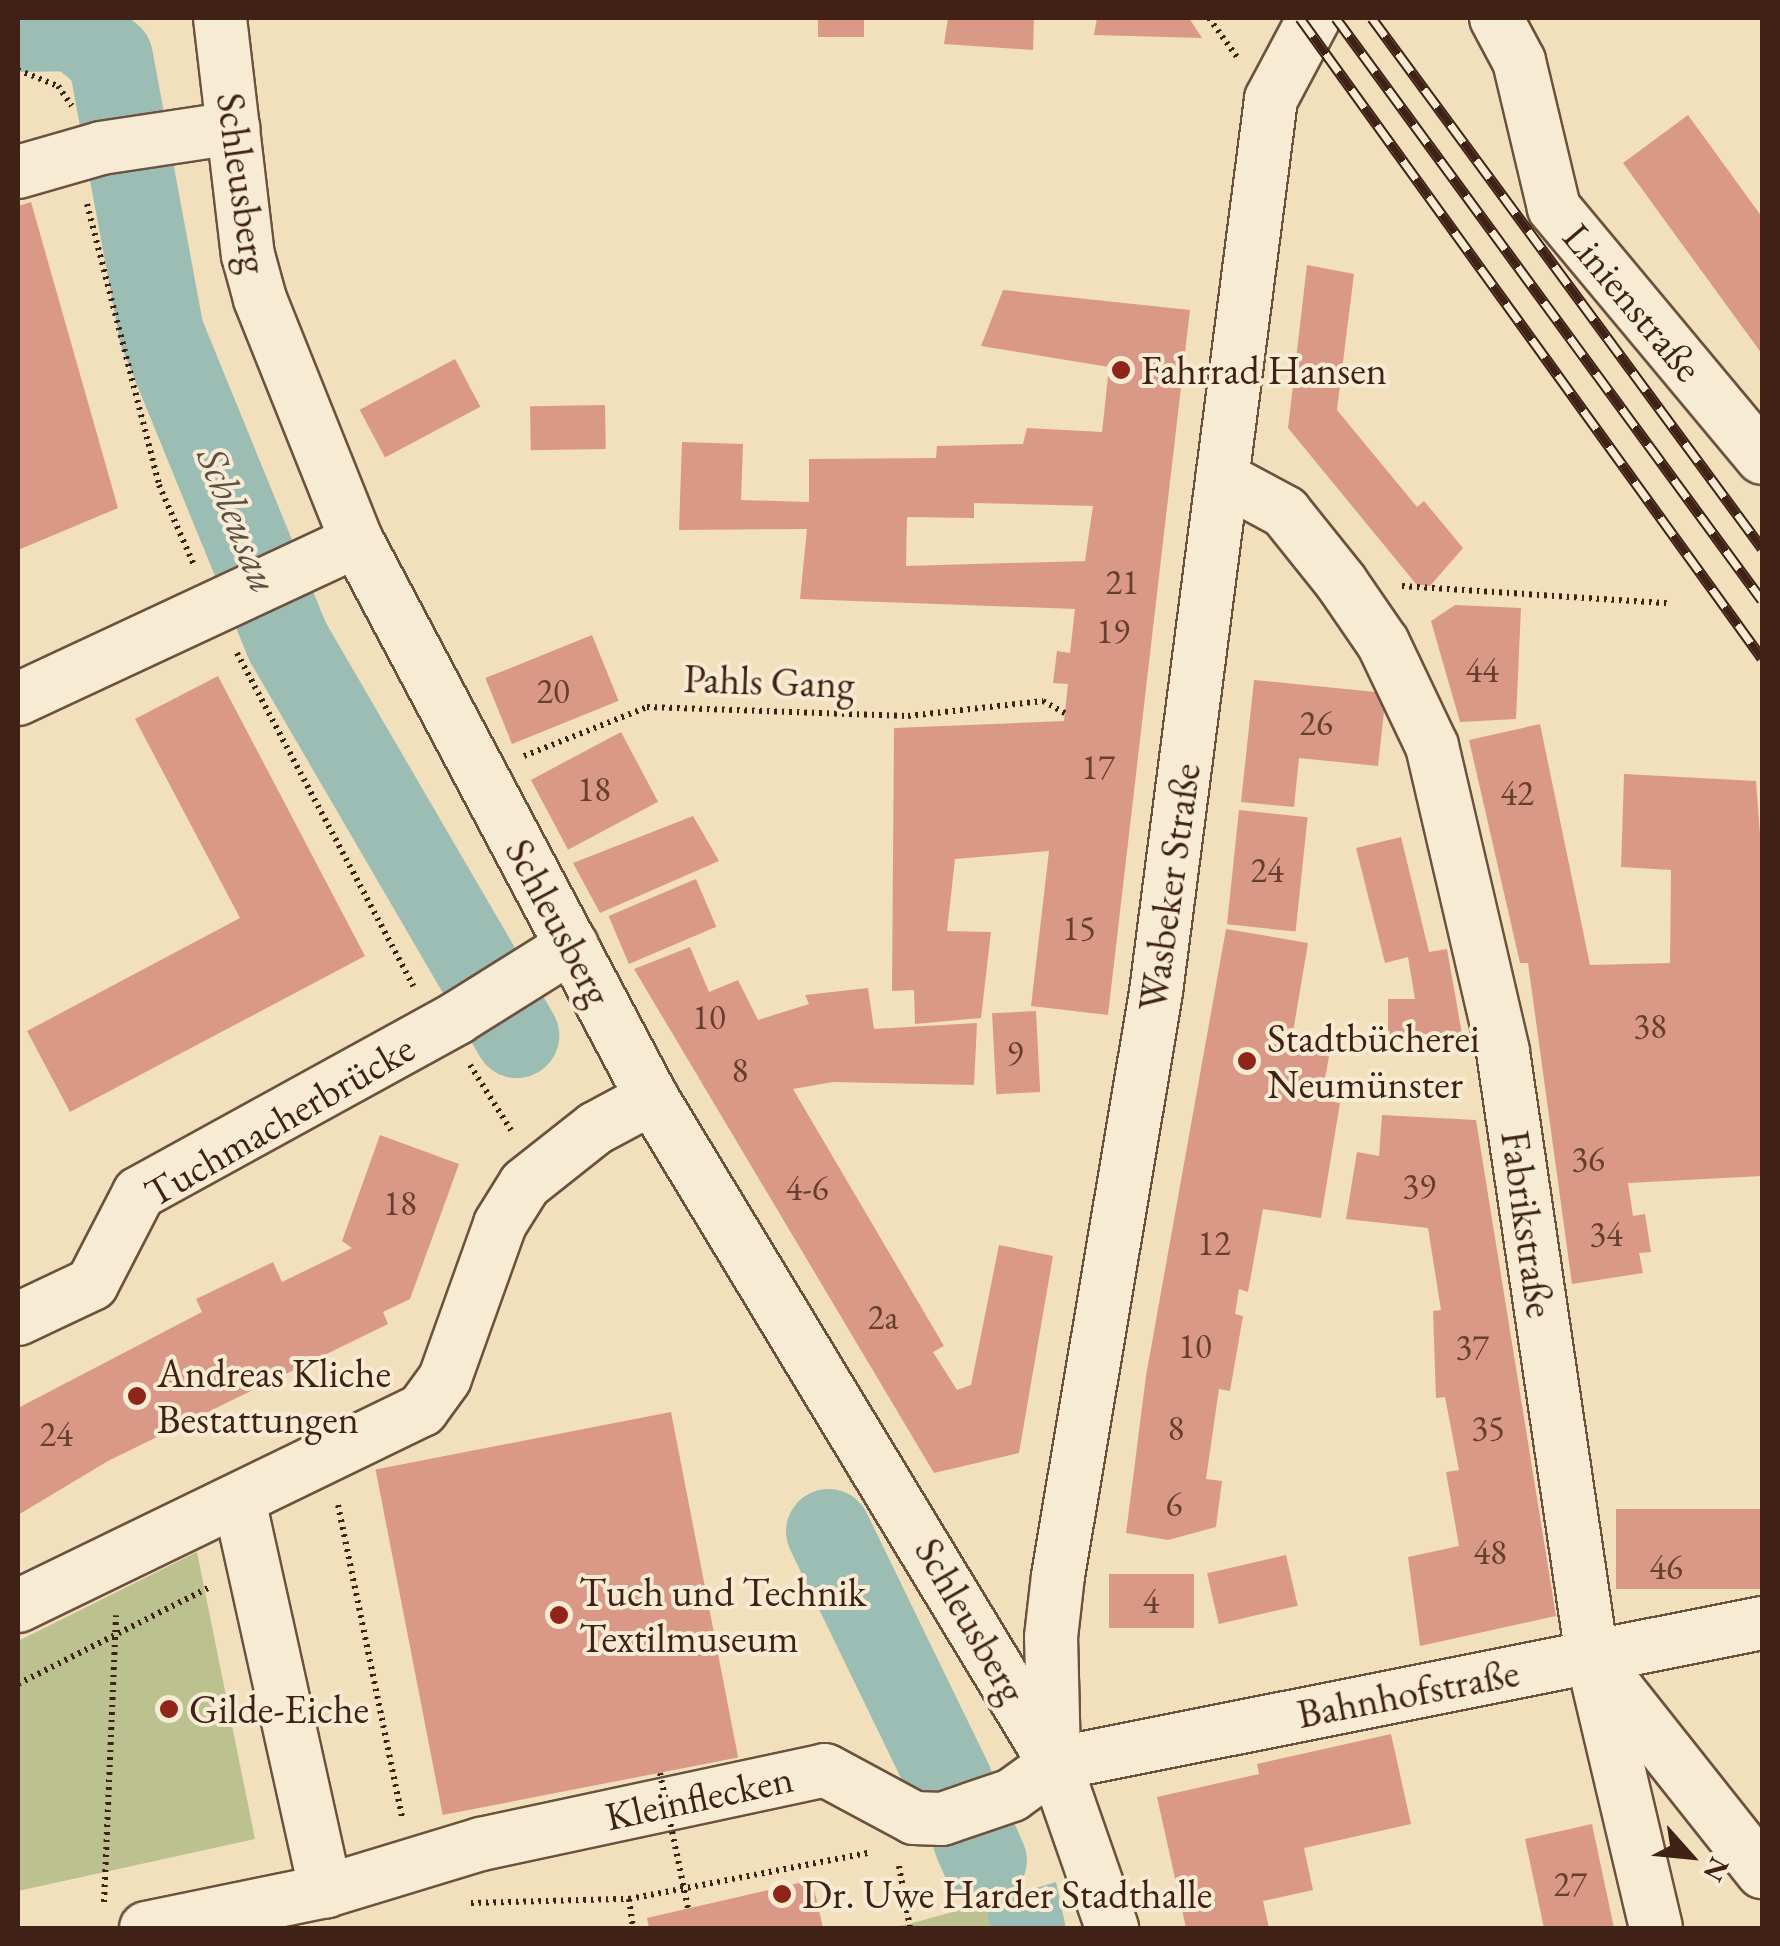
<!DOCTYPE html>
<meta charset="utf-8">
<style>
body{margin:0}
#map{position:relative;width:1780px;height:1946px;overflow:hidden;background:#f2e0bc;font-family:"EB Garamond",serif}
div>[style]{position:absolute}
.green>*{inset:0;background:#bbc290}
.water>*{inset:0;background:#9bbdb4}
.river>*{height:85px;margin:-42.5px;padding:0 42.5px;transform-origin:42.5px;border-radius:42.5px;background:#9bbdb4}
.building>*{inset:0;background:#da9986;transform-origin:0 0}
.path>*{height:6px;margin-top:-3px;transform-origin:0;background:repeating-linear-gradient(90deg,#3f2115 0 2.5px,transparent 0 7.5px)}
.roads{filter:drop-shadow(2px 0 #6c513f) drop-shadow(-2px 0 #6c513f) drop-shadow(0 2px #6c513f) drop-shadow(0 -2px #6c513f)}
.minor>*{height:52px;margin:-26px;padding:0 26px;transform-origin:26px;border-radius:26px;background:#f7ebd3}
.rail>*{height:11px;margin-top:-5.5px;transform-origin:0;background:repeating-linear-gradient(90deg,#f7ebd3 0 22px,#3f2115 0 44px);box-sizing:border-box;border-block:2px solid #3f2115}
.path-bridge>*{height:6px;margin-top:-3px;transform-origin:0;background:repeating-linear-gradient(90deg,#3f2115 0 2.5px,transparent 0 7.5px)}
.dots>*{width:28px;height:28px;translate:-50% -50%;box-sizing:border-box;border:5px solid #f7ebd3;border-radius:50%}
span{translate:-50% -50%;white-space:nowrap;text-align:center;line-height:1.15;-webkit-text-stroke:8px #f7ebd3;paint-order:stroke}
.number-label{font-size:35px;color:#663f31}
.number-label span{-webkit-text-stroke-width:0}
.street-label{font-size:40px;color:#3f2115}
.poi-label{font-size:40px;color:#3f2115}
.left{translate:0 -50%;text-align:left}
.water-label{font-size:42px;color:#5b5045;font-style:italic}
.frame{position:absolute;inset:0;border:20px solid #3f2115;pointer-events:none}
.north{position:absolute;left:1640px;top:1806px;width:100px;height:100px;-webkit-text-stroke:8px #f7ebd3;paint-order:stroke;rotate:117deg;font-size:28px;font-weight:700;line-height:40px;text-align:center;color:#3f2115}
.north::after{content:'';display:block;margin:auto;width:35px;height:45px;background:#3f2115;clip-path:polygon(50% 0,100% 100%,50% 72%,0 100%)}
</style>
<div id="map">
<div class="green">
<i style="clip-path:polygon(197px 1552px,255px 1839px,18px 1891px,18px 1641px)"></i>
<i style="clip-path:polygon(985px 1903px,990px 1928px,889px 1928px,909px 1924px)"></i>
</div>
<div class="water">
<i style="clip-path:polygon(1056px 1882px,1066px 1928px,990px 1928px,985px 1903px)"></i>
</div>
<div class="river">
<i style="left:18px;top:29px;width:57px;rotate:-1deg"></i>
<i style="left:75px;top:28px;width:45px;rotate:39.6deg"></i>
<i style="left:110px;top:57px;width:280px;rotate:79.5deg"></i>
<i style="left:161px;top:332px;width:334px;rotate:67.8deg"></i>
<i style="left:287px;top:641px;width:456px;rotate:59.8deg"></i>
<i style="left:828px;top:1531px;width:281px;rotate:64.1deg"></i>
<i style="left:975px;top:1840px;width:22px;rotate:66deg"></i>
</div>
<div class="building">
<i style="left:818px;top:18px;width:46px;height:19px"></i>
<i style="clip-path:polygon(948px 18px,1034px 18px,1033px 50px,944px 44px)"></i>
<i style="clip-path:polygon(1097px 18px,1189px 18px,1202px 38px,1094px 35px)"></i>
<i style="clip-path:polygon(1688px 115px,1762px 217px,1762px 354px,1623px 163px)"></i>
<i style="clip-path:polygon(31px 202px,118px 508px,18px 550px,18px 206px)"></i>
<i style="clip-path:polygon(1307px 265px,1354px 274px,1337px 410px,1417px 507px,1424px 501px,1463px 548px,1430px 586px,1416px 584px,1288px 428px)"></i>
<i style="clip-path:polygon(evenodd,1003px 290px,1190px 310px,1108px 1015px,1031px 1006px,1049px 851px,955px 859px,947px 931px,991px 932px,981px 1018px,915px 1024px,914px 990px,892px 991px,894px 728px,1064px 721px,1068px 684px,1053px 683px,1057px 651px,1070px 653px,1075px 609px,800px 599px,807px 529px,679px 530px,682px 442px,743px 444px,741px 500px,809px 502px,809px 459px,936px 458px,937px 446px,1023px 444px,1027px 428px,1102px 432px,1109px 367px,981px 346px,1003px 290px,974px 503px,1093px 506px,1085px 561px,906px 566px,907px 517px,974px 518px,974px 503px)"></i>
<i style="left:455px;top:359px;width:54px;height:108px;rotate:62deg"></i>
<i style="left:605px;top:405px;width:44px;height:75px;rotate:89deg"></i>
<i style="clip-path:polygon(1455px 605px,1521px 608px,1516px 719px,1460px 722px,1431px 621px)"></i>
<i style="left:592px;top:635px;width:71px;height:115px;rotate:68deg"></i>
<i style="clip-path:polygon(218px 676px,365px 956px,70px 1112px,27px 1031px,240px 918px,135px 719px)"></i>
<i style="clip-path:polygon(1254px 680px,1386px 693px,1378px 766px,1299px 758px,1294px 807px,1241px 802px)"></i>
<i style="clip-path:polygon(1540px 724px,1590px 965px,1670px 963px,1671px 870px,1621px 867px,1624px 774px,1756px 781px,1762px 862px,1762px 1176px,1628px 1183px,1633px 1216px,1645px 1214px,1651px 1252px,1639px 1253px,1643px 1273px,1572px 1284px,1528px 963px,1520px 963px,1469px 740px)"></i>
<i style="left:621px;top:732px;width:79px;height:102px;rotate:62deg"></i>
<i style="left:1239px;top:810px;width:69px;height:115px;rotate:6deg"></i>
<i style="clip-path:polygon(693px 816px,719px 861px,600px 913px,573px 863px)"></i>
<i style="clip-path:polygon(1401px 837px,1429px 952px,1447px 949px,1462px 1034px,1388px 1034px,1388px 999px,1415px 999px,1408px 957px,1385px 963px,1356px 848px)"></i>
<i style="left:696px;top:879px;width:52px;height:95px;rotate:67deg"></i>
<i style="clip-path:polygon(1226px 929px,1308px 943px,1291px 1044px,1330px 1051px,1321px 1100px,1340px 1103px,1321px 1218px,1263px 1209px,1248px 1292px,1239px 1289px,1235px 1314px,1243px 1316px,1230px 1391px,1219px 1389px,1206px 1479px,1222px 1481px,1216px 1527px,1168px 1540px,1126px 1533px,1146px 1376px)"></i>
<i style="clip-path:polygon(690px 947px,709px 992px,738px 980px,758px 1020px,809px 1004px,805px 995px,868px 988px,874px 1029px,977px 1023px,974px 1085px,833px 1082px,793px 1089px,944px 1346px,933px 1352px,957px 1390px,971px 1385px,999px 1245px,1053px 1256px,1019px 1453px,934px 1473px,634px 969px)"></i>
<i style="left:1036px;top:1011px;width:81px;height:44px;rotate:87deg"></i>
<i style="clip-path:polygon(1382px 1115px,1476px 1120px,1556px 1616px,1420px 1646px,1408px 1557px,1459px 1546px,1446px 1472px,1459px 1470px,1445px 1397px,1436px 1398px,1433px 1311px,1441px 1310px,1428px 1228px,1346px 1219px,1357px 1152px,1379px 1156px)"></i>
<i style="clip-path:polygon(380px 1135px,459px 1164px,410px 1299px,383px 1312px,388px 1324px,108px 1461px,18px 1515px,18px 1408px,202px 1312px,196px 1299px,273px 1262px,282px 1282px,352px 1248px,342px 1241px)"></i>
<i style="left:671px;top:1412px;width:352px;height:301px;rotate:79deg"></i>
<i style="left:1762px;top:1509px;width:80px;height:146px;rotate:90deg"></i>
<i style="left:1286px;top:1555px;width:52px;height:81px;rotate:77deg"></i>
<i style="left:1109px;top:1574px;width:85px;height:54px"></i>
<i style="clip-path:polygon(1391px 1734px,1411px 1824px,1304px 1848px,1313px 1890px,1263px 1901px,1269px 1928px,1186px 1928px,1157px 1797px,1259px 1774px,1257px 1764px)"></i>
<i style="clip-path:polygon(1592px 1824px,1614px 1928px,1544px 1928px,1525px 1839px)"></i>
<i style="clip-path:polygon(812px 1880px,823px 1928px,649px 1928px,647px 1918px)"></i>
</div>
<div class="path">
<i style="left:1209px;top:18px;width:48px;rotate:54.3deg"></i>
<i style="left:18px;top:70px;width:43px;rotate:21.8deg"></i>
<i style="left:58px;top:86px;width:24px;rotate:55deg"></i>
<i style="left:87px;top:204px;width:290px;rotate:75.6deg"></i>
<i style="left:159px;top:485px;width:87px;rotate:66.4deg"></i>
<i style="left:1402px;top:586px;width:267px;rotate:3.7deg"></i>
<i style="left:237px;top:653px;width:377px;rotate:62.1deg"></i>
<i style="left:524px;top:756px;width:132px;rotate:-21.7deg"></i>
<i style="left:647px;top:707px;width:261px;rotate:2deg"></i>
<i style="left:908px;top:716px;width:136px;rotate:-6.3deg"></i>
<i style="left:1043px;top:701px;width:25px;rotate:29deg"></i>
<i style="left:470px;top:1065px;width:77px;rotate:57.8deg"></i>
<i style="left:338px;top:1505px;width:318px;rotate:78.4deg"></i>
<i style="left:18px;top:1684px;width:213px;rotate:-26.8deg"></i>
<i style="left:899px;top:1866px;width:63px;rotate:79.9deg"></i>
<i style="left:629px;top:1899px;width:243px;rotate:-10.9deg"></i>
<i style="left:104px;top:1902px;width:287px;rotate:-87.6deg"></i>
<i style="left:471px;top:1903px;width:158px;rotate:-1.5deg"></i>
<i style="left:629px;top:1899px;width:29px;rotate:82deg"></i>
</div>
<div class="roads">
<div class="minor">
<i style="left:220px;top:18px;width:239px;rotate:83.3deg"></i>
<i style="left:248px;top:255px;width:46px;rotate:74.7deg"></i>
<i style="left:260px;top:299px;width:261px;rotate:68.2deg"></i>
<i style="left:357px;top:541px;width:630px;rotate:62.09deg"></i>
<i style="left:652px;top:1098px;width:778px;rotate:58.82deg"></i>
<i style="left:1055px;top:1764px;width:174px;rotate:70.8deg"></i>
<i style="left:1496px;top:18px;width:49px;rotate:61.9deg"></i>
<i style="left:1519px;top:61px;width:151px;rotate:76.6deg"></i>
<i style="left:1554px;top:208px;width:325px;rotate:50.2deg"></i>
<i style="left:18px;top:172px;width:86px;rotate:-16.1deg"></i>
<i style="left:101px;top:148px;width:134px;rotate:-8.6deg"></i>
<i style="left:1222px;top:478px;width:72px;rotate:28.4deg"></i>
<i style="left:1285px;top:512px;width:90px;rotate:51.3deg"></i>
<i style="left:1341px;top:582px;width:74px;rotate:55.5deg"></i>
<i style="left:1383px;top:643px;width:114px;rotate:64.6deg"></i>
<i style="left:1432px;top:746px;width:314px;rotate:76.9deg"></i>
<i style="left:1503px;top:1052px;width:612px;rotate:81.63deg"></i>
<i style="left:1592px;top:1657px;width:278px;rotate:76.7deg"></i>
<i style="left:18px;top:699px;width:374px;rotate:-25deg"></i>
<i style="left:18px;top:1319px;width:82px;rotate:-25.3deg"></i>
<i style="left:92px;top:1284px;width:102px;rotate:-62.7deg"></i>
<i style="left:139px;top:1193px;width:363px;rotate:-28.8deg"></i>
<i style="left:457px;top:1018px;width:136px;rotate:-32.1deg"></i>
<i style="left:239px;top:1500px;width:401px;rotate:77.5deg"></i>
<i style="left:18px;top:1606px;width:449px;rotate:-25.9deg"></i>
<i style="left:422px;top:1410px;width:39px;rotate:-54deg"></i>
<i style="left:445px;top:1378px;width:164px;rotate:-70.3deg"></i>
<i style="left:500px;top:1224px;width:47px;rotate:-58deg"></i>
<i style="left:525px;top:1184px;width:90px;rotate:-38.3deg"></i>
<i style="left:596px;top:1128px;width:64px;rotate:-28.2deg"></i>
<i style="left:1602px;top:1670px;width:258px;rotate:51.6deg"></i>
<i style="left:1054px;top:1758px;width:121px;rotate:-91.4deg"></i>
<i style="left:1051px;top:1637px;width:61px;rotate:-83.5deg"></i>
<i style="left:1058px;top:1576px;width:592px;rotate:-80.47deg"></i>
<i style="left:1156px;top:992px;width:900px;rotate:-82.66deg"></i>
<i style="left:1271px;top:99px;width:92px;rotate:-62deg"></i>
<i style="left:146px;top:1928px;width:184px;rotate:-11.6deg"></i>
<i style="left:326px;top:1891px;width:162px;rotate:-16.9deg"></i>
<i style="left:481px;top:1844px;width:352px;rotate:-12.1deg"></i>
<i style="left:825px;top:1770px;width:101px;rotate:28.3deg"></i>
<i style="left:914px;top:1818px;width:28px;rotate:2deg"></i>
<i style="left:942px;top:1819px;width:74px;rotate:-18.9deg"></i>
<i style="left:1012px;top:1795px;width:53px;rotate:-35.8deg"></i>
<i style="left:1055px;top:1764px;width:721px;rotate:-11.28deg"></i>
</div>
</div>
<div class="rail">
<i style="left:1300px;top:18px;width:789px;rotate:54.18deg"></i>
<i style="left:1336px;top:18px;width:721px;rotate:53.8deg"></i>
<i style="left:1372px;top:18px;width:658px;rotate:53.65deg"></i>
</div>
<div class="path-bridge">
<i style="left:660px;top:1773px;width:138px;rotate:78.3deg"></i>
</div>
<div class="dots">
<i style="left:1121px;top:370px;background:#8f2418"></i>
<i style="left:1247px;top:1061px;background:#8f2418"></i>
<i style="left:137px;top:1396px;background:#8f2418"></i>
<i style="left:559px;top:1615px;background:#8f2418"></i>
<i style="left:169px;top:1709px;background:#8f2418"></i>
<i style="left:782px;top:1894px;background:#8f2418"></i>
</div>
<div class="number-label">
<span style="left:1122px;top:582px">21</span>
<span style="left:1113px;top:631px">19</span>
<span style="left:1482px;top:670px">44</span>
<span style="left:553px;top:691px">20</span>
<span style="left:1316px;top:723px">26</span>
<span style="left:1098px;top:767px">17</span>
<span style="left:594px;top:789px">18</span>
<span style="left:1517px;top:793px">42</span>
<span style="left:1267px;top:870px">24</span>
<span style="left:1079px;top:928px">15</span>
<span style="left:709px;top:1017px">10</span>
<span style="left:1650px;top:1026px">38</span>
<span style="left:1015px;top:1053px">9</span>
<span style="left:740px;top:1070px">8</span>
<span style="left:1588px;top:1159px">36</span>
<span style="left:1419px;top:1186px">39</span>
<span style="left:807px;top:1188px">4-6</span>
<span style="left:400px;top:1203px">18</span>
<span style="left:1606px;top:1234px">34</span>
<span style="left:1214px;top:1243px">12</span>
<span style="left:883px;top:1317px">2a</span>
<span style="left:1195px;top:1346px">10</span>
<span style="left:1472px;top:1347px">37</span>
<span style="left:1176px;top:1428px">8</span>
<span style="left:1488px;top:1428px">35</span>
<span style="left:56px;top:1434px">24</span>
<span style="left:1174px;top:1504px">6</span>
<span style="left:1490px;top:1552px">48</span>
<span style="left:1666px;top:1567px">46</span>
<span style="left:1151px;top:1601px">4</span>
<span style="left:1570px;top:1884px">27</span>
</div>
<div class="street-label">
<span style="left:243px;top:183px;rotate:82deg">Schleusberg</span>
<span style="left:1633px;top:302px;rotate:50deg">Linienstraße</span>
<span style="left:769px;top:681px;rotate:2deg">Pahls Gang</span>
<span style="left:1169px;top:887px;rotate:-82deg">Wasbeker Straße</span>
<span style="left:559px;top:922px;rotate:62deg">Schleusberg</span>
<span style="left:279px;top:1120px;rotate:-30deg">Tuchmacherbrücke</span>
<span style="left:1528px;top:1224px;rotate:82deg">Fabrikstraße</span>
<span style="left:971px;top:1620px;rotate:60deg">Schleusberg</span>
<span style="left:1408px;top:1693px;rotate:-11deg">Bahnhofstraße</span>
<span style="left:699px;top:1797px;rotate:-12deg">Kleinflecken</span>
</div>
<div class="poi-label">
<span class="left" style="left:1141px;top:370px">Fahrrad Hansen</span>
<span class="left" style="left:1267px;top:1061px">Stadtbücherei<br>Neumünster</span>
<span class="left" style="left:157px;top:1396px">Andreas Kliche<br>Bestattungen</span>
<span class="left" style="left:579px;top:1615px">Tuch und Technik<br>Textilmuseum</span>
<span class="left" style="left:189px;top:1709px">Gilde-Eiche</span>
<span class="left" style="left:802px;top:1894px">Dr. Uwe Harder Stadthalle</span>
</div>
<div class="water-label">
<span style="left:238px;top:520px;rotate:68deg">Schleusau</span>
</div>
<div class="frame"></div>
<div class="north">N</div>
</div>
